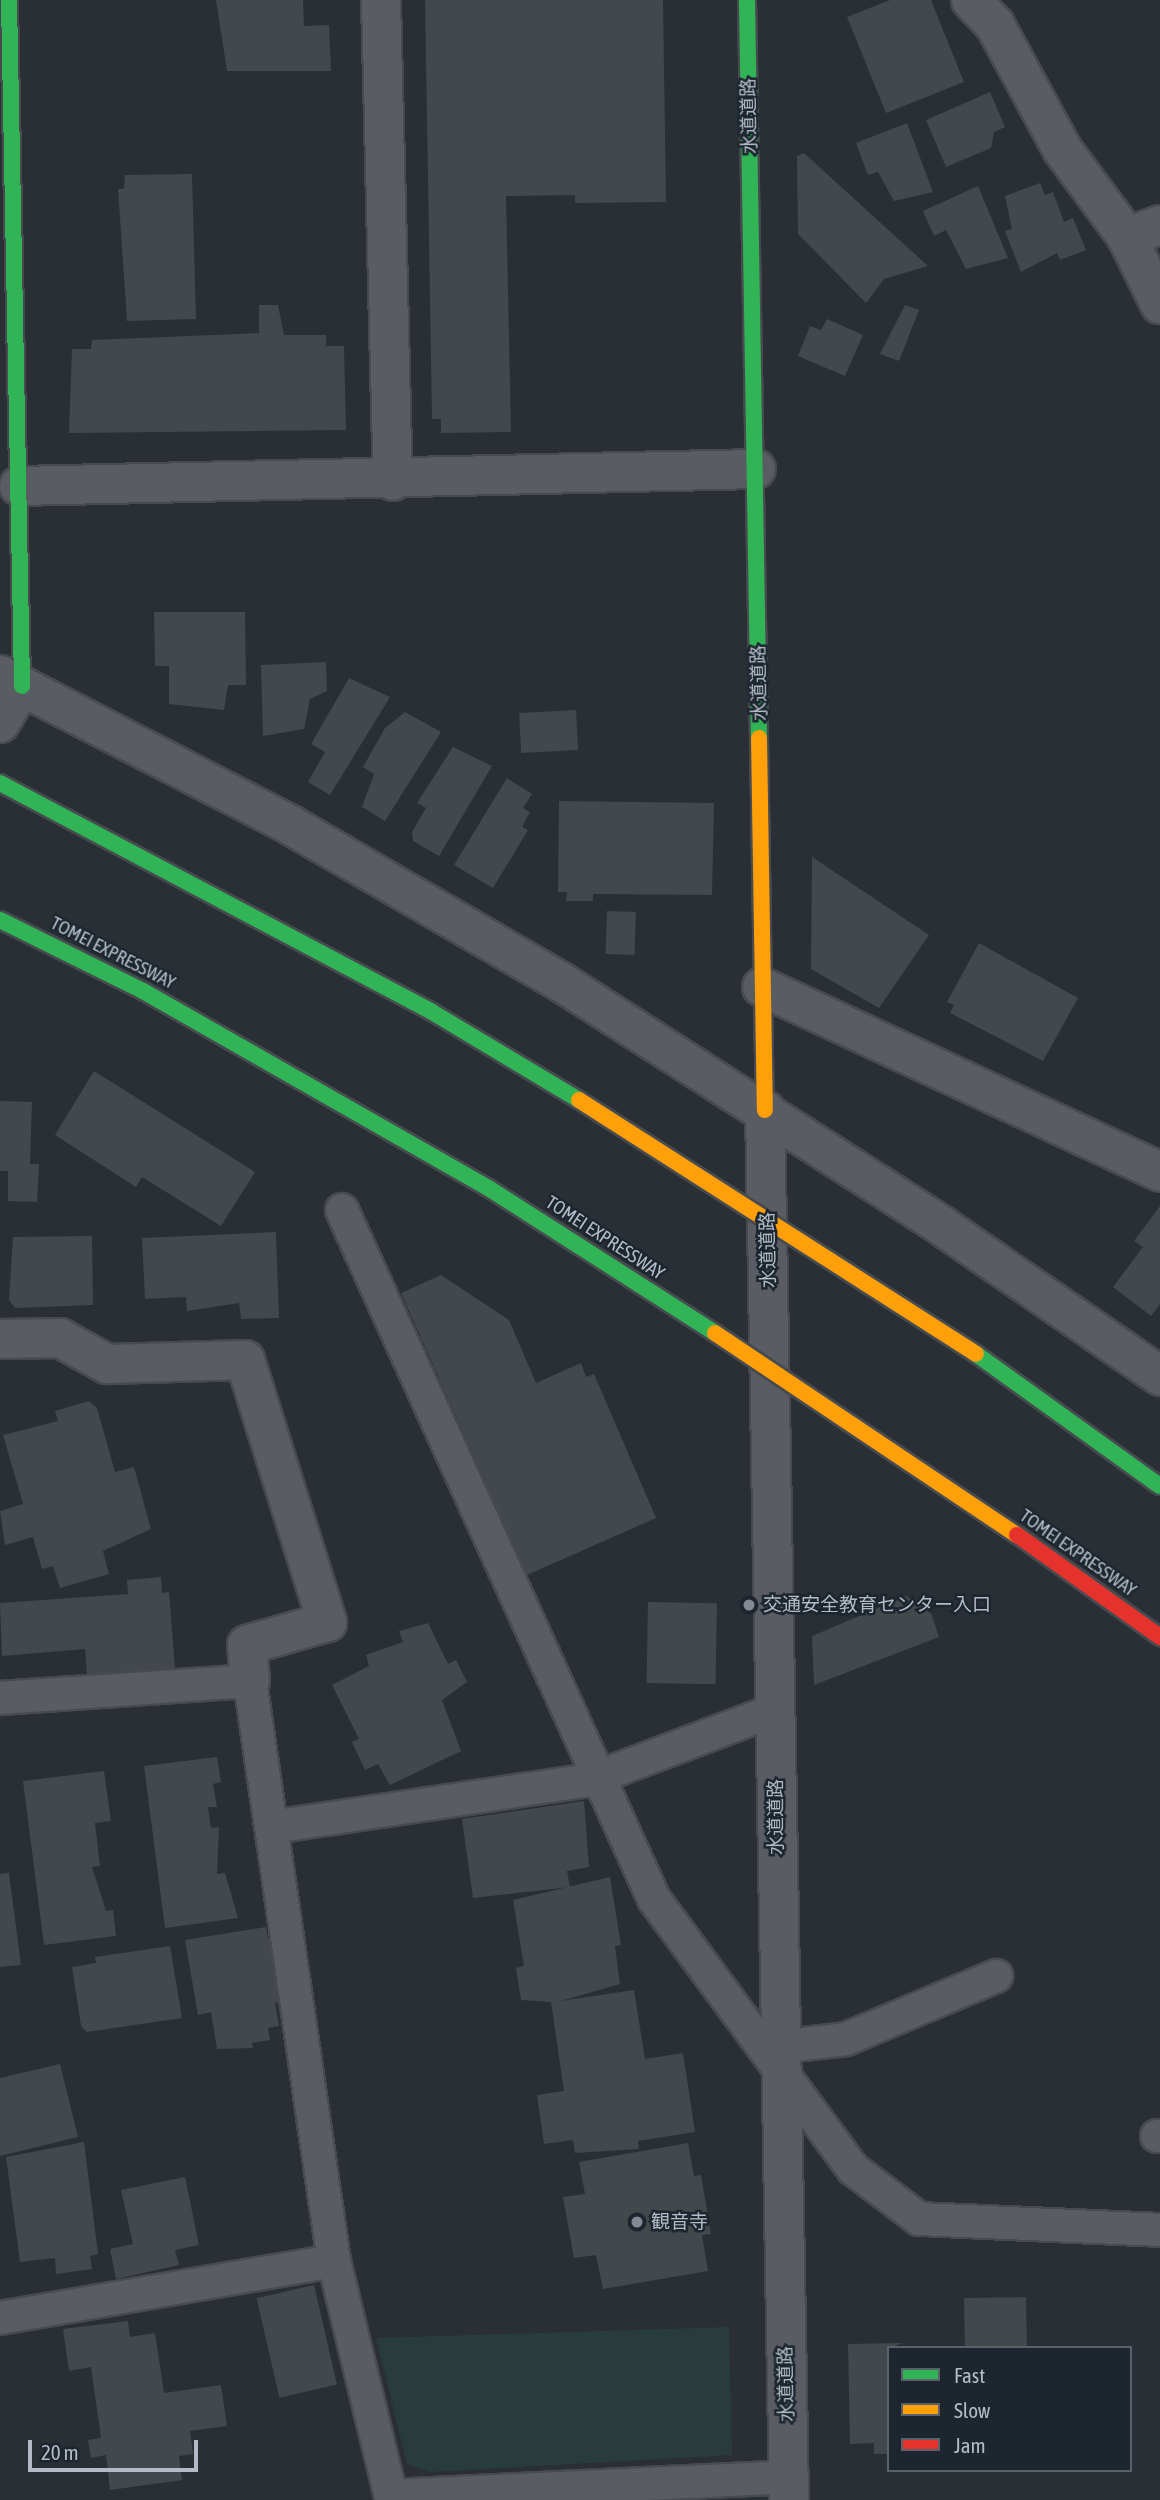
<!DOCTYPE html>
<meta charset="utf-8">
<style>
body{margin:0}
#map{position:relative;width:1160px;height:2500px;overflow:hidden;background:#292f34;font-family:"Asap Condensed","Noto Sans JP",sans-serif}
div>[style]{position:absolute}
.green>*{inset:0;background:#293c3c}
.building>*{inset:0;background:#43484c;transform-origin:0 0}
.roads{filter:drop-shadow(2px 0 #474b4f) drop-shadow(-2px 0 #474b4f) drop-shadow(0 2px #474b4f) drop-shadow(0 -2px #474b4f)}
.lane>*{height:32px;margin:-16px;padding:0 16px;transform-origin:16px;border-radius:16px;background:#595d63}
.street>*{height:38px;margin:-19px;padding:0 19px;transform-origin:19px;border-radius:19px;background:#595d63}
.fast>*{height:16px;margin:-8px;padding:0 8px;transform-origin:8px;border-radius:8px;background:#30b455}
.slow>*{height:16px;margin:-8px;padding:0 8px;transform-origin:8px;border-radius:8px;background:#ff9f0a}
.bridges{filter:drop-shadow(2px 0 #464b50) drop-shadow(-2px 0 #464b50) drop-shadow(0 2px #464b50) drop-shadow(0 -2px #464b50)}
.fast-bridge>*{height:16px;margin:-8px;padding:0 8px;transform-origin:8px;border-radius:8px;background:#30b455}
.slow-bridge>*{height:16px;margin:-8px;padding:0 8px;transform-origin:8px;border-radius:8px;background:#ff9f0a}
.jam-bridge>*{height:16px;margin:-8px;padding:0 8px;transform-origin:8px;border-radius:8px;background:#e5322d}
.dots>*{width:19px;height:19px;translate:-50% -50%;box-sizing:border-box;border:4px solid #1d262f;border-radius:50%}
span{translate:-50% -50%;white-space:nowrap;text-align:center;line-height:1.15;-webkit-text-stroke:5px #1d262f;paint-order:stroke}
.street-label{font-size:19px;color:#b3bbc6}
.poi-label{font-size:19px;color:#b3bbc6}
.left{translate:0 -50%;text-align:left}
.legend{position:absolute;left:887px;top:2346px;width:245px;height:126px;box-sizing:border-box;background:#1d262f;border:2px solid #59626b;margin:0;padding:9px 12px;list-style:none;font-size:21px;color:#b3bbc6}
.legend li{display:flex;align-items:center;gap:14px;height:35px}
.legend b{width:35px;border:2px solid #59626b}
.scale{position:absolute;left:28px;top:2440px;width:170px;height:32px;box-sizing:border-box;border:4px solid #b3bbc6;border-top:0;padding-left:9px;font-size:21px;line-height:24px;white-space:nowrap;color:#b3bbc6;-webkit-text-stroke:5px #1d262f;paint-order:stroke}
</style>
<div id="map">
<div class="green">
<i style="clip-path:polygon(729px 2327px,732px 2455px,429px 2472px,407px 2464px,376px 2338px)"></i>
</div>
<div class="building">
<i style="clip-path:polygon(216px 0,303px 0,304px 26px,329px 25px,331px 71px,227px 71px)"></i>
<i style="clip-path:polygon(425px 0,663px 0,666px 202px,575px 203px,575px 195px,506px 196px,511px 432px,441px 433px,441px 419px,432px 419px)"></i>
<i style="clip-path:polygon(890px 0,931px 0,964px 82px,886px 113px,847px 17px)"></i>
<i style="clip-path:polygon(990px 92px,1005px 127px,994px 132px,991px 148px,946px 167px,926px 120px)"></i>
<i style="clip-path:polygon(907px 123px,933px 192px,894px 201px,878px 172px,868px 175px,856px 143px)"></i>
<i style="clip-path:polygon(804px 153px,928px 266px,884px 279px,866px 303px,798px 234px,797px 156px)"></i>
<i style="clip-path:polygon(192px 174px,196px 319px,127px 321px,118px 189px,124px 189px,125px 175px)"></i>
<i style="clip-path:polygon(1040px 183px,1045px 195px,1053px 192px,1064px 222px,1073px 218px,1086px 250px,1060px 260px,1057px 253px,1021px 272px,1005px 231px,1012px 229px,1005px 196px)"></i>
<i style="clip-path:polygon(978px 186px,1008px 258px,966px 269px,946px 230px,934px 236px,923px 211px)"></i>
<i style="clip-path:polygon(259px 305px,278px 305px,284px 335px,326px 335px,326px 346px,344px 346px,346px 430px,69px 433px,72px 349px,91px 349px,92px 340px,259px 333px)"></i>
<i style="clip-path:polygon(905px 305px,919px 310px,899px 361px,880px 354px)"></i>
<i style="clip-path:polygon(827px 319px,863px 335px,845px 376px,798px 356px,810px 326px,821px 330px)"></i>
<i style="clip-path:polygon(154px 612px,245px 612px,246px 685px,228px 685px,224px 710px,169px 704px,169px 666px,155px 666px)"></i>
<i style="clip-path:polygon(326px 662px,327px 691px,310px 699px,304px 729px,263px 736px,261px 665px)"></i>
<i style="clip-path:polygon(349px 678px,390px 697px,330px 795px,308px 782px,325px 752px,311px 744px)"></i>
<i style="left:576px;top:710px;width:40px;height:57px;rotate:87deg"></i>
<i style="clip-path:polygon(405px 712px,441px 732px,385px 821px,362px 807px,374px 774px,363px 767px,385px 728px)"></i>
<i style="clip-path:polygon(453px 747px,492px 766px,439px 856px,413px 841px,412px 832px,426px 808px,417px 803px)"></i>
<i style="clip-path:polygon(507px 778px,532px 794px,523px 808px,530px 812px,522px 827px,528px 830px,493px 888px,454px 865px)"></i>
<i style="clip-path:polygon(559px 801px,714px 803px,712px 895px,593px 894px,593px 901px,566px 901px,567px 892px,558px 892px)"></i>
<i style="clip-path:polygon(812px 857px,929px 935px,879px 1008px,811px 969px)"></i>
<i style="left:607px;top:911px;width:29px;height:43px;rotate:2deg"></i>
<i style="clip-path:polygon(979px 943px,1078px 998px,1043px 1061px,950px 1013px,954px 1005px,947px 1002px)"></i>
<i style="clip-path:polygon(94px 1071px,255px 1172px,221px 1226px,142px 1177px,136px 1187px,55px 1135px)"></i>
<i style="clip-path:polygon(0 1101px,32px 1102px,30px 1164px,39px 1164px,37px 1202px,8px 1201px,8px 1171px,0 1171px)"></i>
<i style="clip-path:polygon(1160px 1206px,1160px 1304px,1151px 1316px,1113px 1287px,1143px 1247px,1134px 1241px)"></i>
<i style="clip-path:polygon(276px 1232px,279px 1318px,241px 1319px,239px 1303px,187px 1311px,186px 1297px,145px 1299px,142px 1238px)"></i>
<i style="clip-path:polygon(92px 1236px,93px 1305px,15px 1308px,9px 1300px,13px 1237px)"></i>
<i style="clip-path:polygon(441px 1275px,509px 1320px,536px 1383px,581px 1363px,586px 1377px,594px 1374px,656px 1518px,527px 1575px,401px 1293px)"></i>
<i style="clip-path:polygon(89px 1401px,97px 1408px,115px 1472px,134px 1467px,151px 1529px,103px 1551px,109px 1574px,60px 1588px,53px 1566px,42px 1569px,33px 1537px,5px 1545px,0 1511px,23px 1504px,3px 1435px,58px 1421px,55px 1411px)"></i>
<i style="clip-path:polygon(161px 1577px,162px 1593px,169px 1592px,175px 1668px,87px 1675px,85px 1649px,2px 1656px,0 1603px,128px 1594px,127px 1580px)"></i>
<i style="clip-path:polygon(906px 1596px,931px 1613px,939px 1637px,814px 1685px,812px 1636px)"></i>
<i style="left:648px;top:1602px;width:69px;height:81px;rotate:1deg"></i>
<i style="clip-path:polygon(428px 1623px,448px 1664px,456px 1660px,467px 1682px,442px 1700px,461px 1751px,390px 1785px,378px 1764px,365px 1770px,352px 1742px,359px 1739px,332px 1685px,369px 1666px,366px 1655px,403px 1642px,399px 1631px)"></i>
<i style="clip-path:polygon(217px 1757px,221px 1782px,213px 1784px,217px 1807px,208px 1807px,211px 1828px,219px 1827px,217px 1874px,225px 1873px,238px 1918px,165px 1928px,144px 1766px)"></i>
<i style="clip-path:polygon(104px 1771px,111px 1821px,95px 1823px,100px 1866px,92px 1867px,106px 1911px,113px 1910px,116px 1936px,44px 1945px,23px 1781px)"></i>
<i style="clip-path:polygon(584px 1801px,589px 1867px,567px 1871px,570px 1887px,473px 1898px,462px 1819px)"></i>
<i style="clip-path:polygon(9px 1873px,21px 1965px,0 1967px,0 1874px)"></i>
<i style="clip-path:polygon(610px 1877px,621px 1945px,615px 1946px,620px 1984px,561px 2001px,634px 1990px,645px 2059px,683px 2053px,695px 2132px,638px 2141px,639px 2149px,575px 2153px,573px 2140px,544px 2144px,537px 2095px,564px 2091px,551px 2002px,521px 2000px,516px 1968px,524px 1966px,513px 1900px)"></i>
<i style="clip-path:polygon(266px 1927px,268px 1938px,277px 1937px,288px 2001px,275px 2003px,279px 2026px,268px 2028px,270px 2040px,252px 2043px,253px 2048px,217px 2049px,211px 2012px,198px 2015px,185px 1940px)"></i>
<i style="clip-path:polygon(170px 1946px,182px 2018px,87px 2032px,81px 2026px,72px 1967px,96px 1963px,95px 1957px)"></i>
<i style="clip-path:polygon(60px 2064px,78px 2137px,0 2156px,0 2078px)"></i>
<i style="clip-path:polygon(84px 2142px,98px 2254px,90px 2256px,92px 2269px,56px 2274px,55px 2258px,20px 2262px,6px 2157px)"></i>
<i style="clip-path:polygon(688px 2143px,694px 2176px,701px 2175px,711px 2234px,702px 2235px,708px 2271px,603px 2289px,596px 2255px,574px 2258px,563px 2197px,585px 2194px,579px 2162px)"></i>
<i style="clip-path:polygon(185px 2177px,199px 2245px,175px 2250px,179px 2265px,116px 2279px,110px 2249px,133px 2244px,121px 2190px)"></i>
<i style="left:314px;top:2285px;width:102px;height:59px;rotate:77deg"></i>
<i style="left:1026px;top:2297px;width:51px;height:62px;rotate:89deg"></i>
<i style="clip-path:polygon(128px 2321px,130px 2337px,155px 2333px,164px 2393px,221px 2385px,227px 2426px,190px 2431px,193px 2454px,179px 2456px,182px 2480px,110px 2490px,106px 2455px,91px 2458px,88px 2440px,101px 2438px,91px 2367px,69px 2371px,63px 2329px)"></i>
<i style="clip-path:polygon(903px 2343px,889px 2348px,889px 2454px,874px 2454px,874px 2443px,850px 2444px,848px 2344px)"></i>
</div>
<div class="roads">
<div class="lane">
<i style="left:342px;top:1210px;width:756px;rotate:65.64deg"></i>
<i style="left:654px;top:1899px;width:335px;rotate:53.6deg"></i>
<i style="left:853px;top:2169px;width:83px;rotate:37.1deg"></i>
<i style="left:919px;top:2219px;width:241px;rotate:2.6deg"></i>
<i style="left:0;top:1698px;width:251px;rotate:-3.9deg"></i>
<i style="left:250px;top:1681px;width:586px;rotate:81.76deg"></i>
<i style="left:334px;top:2261px;width:242px;rotate:76.4deg"></i>
<i style="left:391px;top:2496px;width:397px;rotate:-2.7deg"></i>
<i style="left:272px;top:1827px;width:321px;rotate:-8.4deg"></i>
<i style="left:590px;top:1780px;width:198px;rotate:-20.7deg"></i>
<i style="left:778px;top:2047px;width:68px;rotate:-6.7deg"></i>
<i style="left:846px;top:2039px;width:163px;rotate:-22.8deg"></i>
<i style="left:1157px;top:2136px;width:3px"></i>
<i style="left:0;top:2318px;width:339px;rotate:-9.7deg"></i>
</div>
<div class="street">
<i style="left:381px;top:0;width:481px;rotate:88.6deg"></i>
<i style="left:971px;top:0;width:35px;rotate:46deg"></i>
<i style="left:995px;top:25px;width:141px;rotate:61.6deg"></i>
<i style="left:1062px;top:149px;width:109px;rotate:53.5deg"></i>
<i style="left:1127px;top:237px;width:75px;rotate:63.8deg"></i>
<i style="left:1127px;top:237px;width:35px;rotate:-20deg"></i>
<i style="left:19px;top:486px;width:737px;rotate:-1.32deg"></i>
<i style="left:0;top:675px;width:329px;rotate:27.3deg"></i>
<i style="left:292px;top:826px;width:311px;rotate:30.1deg"></i>
<i style="left:561px;top:982px;width:452px;rotate:32.6deg"></i>
<i style="left:942px;top:1226px;width:265px;rotate:34.5deg"></i>
<i style="left:0;top:723px;width:43px;rotate:-59.3deg"></i>
<i style="left:762px;top:987px;width:439px;rotate:24.9deg"></i>
<i style="left:765px;top:1110px;width:1390px;rotate:89.01deg"></i>
<i style="left:0;top:1339px;width:60px;rotate:-1deg"></i>
<i style="left:60px;top:1338px;width:54px;rotate:29deg"></i>
<i style="left:107px;top:1364px;width:138px;rotate:-1.7deg"></i>
<i style="left:245px;top:1360px;width:275px;rotate:72.6deg"></i>
<i style="left:327px;top:1622px;width:83px;rotate:164deg"></i>
<i style="left:247px;top:1645px;width:36px;rotate:85deg"></i>
</div>
<div class="fast">
<i style="left:9px;top:0;width:686px;rotate:88.91deg"></i>
<i style="left:747px;top:0;width:738px;rotate:89.07deg"></i>
</div>
<div class="slow">
<i style="left:759px;top:738px;width:372px;rotate:89.1deg"></i>
</div>
</div>
<div class="bridges">
<div class="fast-bridge">
<i style="left:0;top:783px;width:489px;rotate:27.9deg"></i>
<i style="left:432px;top:1012px;width:171px;rotate:30.9deg"></i>
<i style="left:0;top:920px;width:160px;rotate:26.4deg"></i>
<i style="left:143px;top:991px;width:400px;rotate:29.7deg"></i>
<i style="left:490px;top:1189px;width:267px;rotate:32.6deg"></i>
<i style="left:976px;top:1354px;width:226px;rotate:35.7deg"></i>
</div>
<div class="slow-bridge">
<i style="left:579px;top:1100px;width:471px;rotate:32.6deg"></i>
<i style="left:715px;top:1333px;width:363px;rotate:33.8deg"></i>
</div>
<div class="jam-bridge">
<i style="left:1017px;top:1535px;width:176px;rotate:35.5deg"></i>
</div>
</div>
<div class="dots">
<i style="left:749px;top:1605px;background:#838a93"></i>
<i style="left:637px;top:2222px;background:#838a93"></i>
</div>
<div class="street-label">
<span style="left:749px;top:116px;rotate:-91deg">水道道路</span>
<span style="left:759px;top:683px;rotate:-91deg">水道道路</span>
<span style="left:113px;top:953px;rotate:27deg">TOMEI EXPRESSWAY</span>
<span style="left:605px;top:1238px;rotate:33deg">TOMEI EXPRESSWAY</span>
<span style="left:768px;top:1250px;rotate:-91deg">水道道路</span>
<span style="left:1078px;top:1553px;rotate:35deg">TOMEI EXPRESSWAY</span>
<span style="left:776px;top:1817px;rotate:-90deg">水道道路</span>
<span style="left:786px;top:2384px;rotate:-91deg">水道道路</span>
</div>
<div class="poi-label">
<span class="left" style="left:763px;top:1605px">交通安全教育センター入口</span>
<span class="left" style="left:651px;top:2222px">観音寺</span>
</div>
<ul class="legend">
<li><b style="height:9px;background:#30b455"></b>Fast</li>
<li><b style="height:9px;background:#ff9f0a"></b>Slow</li>
<li><b style="height:9px;background:#e5322d"></b>Jam</li>
</ul>
<div class="scale">20 m</div>
</div>
